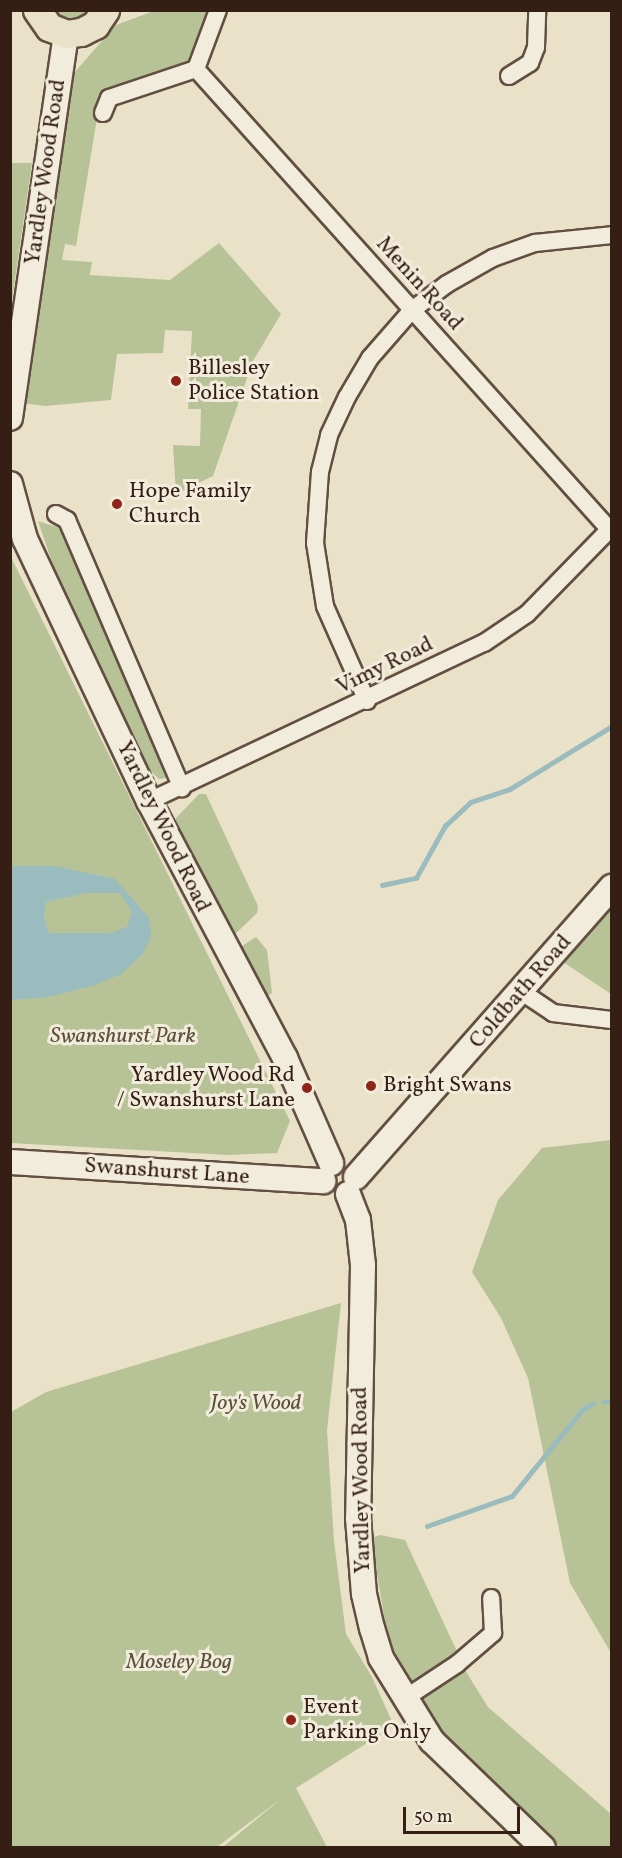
<!DOCTYPE html>
<style>
body{margin:0}
#map{position:relative;width:622px;height:1858px;overflow:hidden;background:#eae2c8;font-family:Vollkorn,serif}
div>[style]{position:absolute}
.green>*{inset:0;background:#b7c396}
.water>*{inset:0;background:#9abcbe}
.stream>*{height:4.5px;margin:-2.25px;padding:0 2.25px;transform-origin:2.25px;border-radius:2.25px;background:#9abcbe}
.roads{filter:drop-shadow(2px 0 #624f41) drop-shadow(-2px 0 #624f41) drop-shadow(0 2px #624f41) drop-shadow(0 -2px #624f41)}
.street>*{height:16px;margin:-8px;padding:0 8px;transform-origin:8px;border-radius:8px;background:#f1ecdb}
.secondary>*{height:24px;margin:-12px;padding:0 12px;transform-origin:12px;border-radius:12px;background:#f1ecdb}
.primary>*{height:27px;margin:-13.5px;padding:0 13.5px;transform-origin:13.5px;border-radius:13.5px;background:#eae2c8}
.dots>*{width:16px;height:16px;translate:-50% -50%;box-sizing:border-box;border:3px solid #f1ecdb;border-radius:50%}
span{translate:-50% -50%;white-space:nowrap;text-align:center;line-height:1.15;-webkit-text-stroke:6px #f1ecdb;paint-order:stroke}
.street-label{font-size:22px;color:#351e14}
.poi-label{font-size:22px;color:#351e14}
.left{translate:0 -50%;text-align:left}
.right{translate:-100% -50%;text-align:right}
.park-label{font-size:22px;color:#5c503b;font-style:italic}
.frame{position:absolute;inset:0;border:12px solid #351e14;pointer-events:none}
.scale{position:absolute;left:403px;top:1807px;width:117px;height:27px;box-sizing:border-box;border:3px solid #351e14;border-top:0;padding-left:8px;font-size:18px;line-height:21px;white-space:nowrap;color:#351e14;-webkit-text-stroke:4px #f1ecdb;paint-order:stroke}
</style>
<div id="map">
<div class="green">
<i style="clip-path:polygon(46px 11px,93px 11px,73px 24px)"></i>
<i style="clip-path:polygon(207px 11px,189px 64px,101px 94px,76px 246px,65px 244px,62px 260px,92px 262px,90px 275px,170px 280px,219px 243px,281px 314px,253px 361px,213px 476px,176px 494px,173px 445px,200px 446px,201px 409px,188px 409px,192px 331px,165px 330px,163px 353px,117px 354px,111px 400px,45px 406px,22px 403px,74px 73px,116px 25px,151px 12px)"></i>
<i style="clip-path:polygon(11px 163px,32px 163px,11px 307px,10px 163px)"></i>
<i style="clip-path:polygon(38px 521px,57px 527px,73px 542px,171px 769px,167px 778px,159px 779px,145px 766px,65px 600px)"></i>
<i style="clip-path:polygon(10px 555px,290px 1121px,277px 1153px,228px 1155px,11px 1143px)"></i>
<i style="clip-path:polygon(199px 794px,206px 794px,258px 906px,257px 913px,229px 940px,175px 833px,176px 818px)"></i>
<i style="clip-path:polygon(611px 901px,611px 994px,563px 962px)"></i>
<i style="clip-path:polygon(256px 937px,267px 950px,272px 993px,260px 1001px,234px 951px)"></i>
<i style="clip-path:polygon(611px 1140px,612px 1140px,611px 1653px,570px 1583px,528px 1378px,501px 1318px,472px 1272px,498px 1200px,542px 1148px)"></i>
<i style="clip-path:polygon(341px 1303px,327px 1430px,334px 1541px,346px 1634px,372px 1677px,394px 1726px,296px 1788px,327px 1847px,223px 1847px,282px 1798px,217px 1847px,11px 1847px,11px 1412px,46px 1392px)"></i>
<i style="clip-path:polygon(380px 1535px,405px 1540px,468px 1675px,488px 1707px,611px 1814px,611px 1847px,560px 1847px,429px 1718px,390px 1652px,371px 1538px)"></i>
</div>
<div class="water">
<i style="clip-path:polygon(evenodd,10px 866px,55px 866px,115px 879px,149px 918px,151px 936px,143px 954px,121px 974px,95px 985px,48px 997px,11px 1000px,10px 866px,86px 893px,120px 893px,132px 912px,127px 927px,111px 933px,49px 933px,44px 916px,46px 902px,86px 893px)"></i>
</div>
<div class="stream">
<i style="left:382px;top:885px;width:35px;rotate:-12deg"></i>
<i style="left:416px;top:878px;width:60px;rotate:-60.9deg"></i>
<i style="left:445px;top:826px;width:35px;rotate:-43deg"></i>
<i style="left:471px;top:802px;width:41px;rotate:-18.4deg"></i>
<i style="left:510px;top:789px;width:120px;rotate:-31.7deg"></i>
<i style="left:603px;top:1402px;width:9px"></i>
<i style="left:427px;top:1526px;width:90px;rotate:-19.4deg"></i>
<i style="left:512px;top:1496px;width:112px;rotate:-50.8deg"></i>
<i style="left:583px;top:1409px;width:11px;rotate:-27deg"></i>
</div>
<div class="roads">
<div class="street">
<i style="left:196px;top:69px;width:618px;rotate:48.08deg"></i>
<i style="left:509px;top:76px;width:25px;rotate:-32deg"></i>
<i style="left:530px;top:63px;width:17px;rotate:-69deg"></i>
<i style="left:536px;top:47px;width:37px;rotate:-88deg"></i>
<i style="left:103px;top:113px;width:16px;rotate:-68deg"></i>
<i style="left:109px;top:98px;width:92px;rotate:-18.4deg"></i>
<i style="left:196px;top:69px;width:63px;rotate:-69.6deg"></i>
<i style="left:56px;top:514px;width:13px;rotate:29deg"></i>
<i style="left:67px;top:520px;width:292px;rotate:66.8deg"></i>
<i style="left:367px;top:701px;width:104px;rotate:-113.9deg"></i>
<i style="left:325px;top:606px;width:64px;rotate:-99deg"></i>
<i style="left:315px;top:543px;width:71px;rotate:-86deg"></i>
<i style="left:320px;top:472px;width:38px;rotate:-76deg"></i>
<i style="left:329px;top:435px;width:42px;rotate:-64.7deg"></i>
<i style="left:347px;top:397px;width:45px;rotate:-59.5deg"></i>
<i style="left:370px;top:358px;width:64px;rotate:-48.8deg"></i>
<i style="left:412px;top:310px;width:44px;rotate:-36.6deg"></i>
<i style="left:447px;top:284px;width:53px;rotate:-29.5deg"></i>
<i style="left:493px;top:258px;width:45px;rotate:-19.7deg"></i>
<i style="left:535px;top:243px;width:77px;rotate:-5.9deg"></i>
<i style="left:149px;top:801px;width:370px;rotate:-25.3deg"></i>
<i style="left:484px;top:643px;width:52px;rotate:-34deg"></i>
<i style="left:527px;top:614px;width:122px;rotate:-45.7deg"></i>
<i style="left:522px;top:992px;width:37px;rotate:34deg"></i>
<i style="left:553px;top:1013px;width:59px;rotate:6.8deg"></i>
<i style="left:404px;top:1699px;width:64px;rotate:-33.4deg"></i>
<i style="left:457px;top:1664px;width:48px;rotate:-40.7deg"></i>
<i style="left:493px;top:1633px;width:35px;rotate:-93deg"></i>
</div>
<div class="secondary">
<i style="left:10px;top:418px;width:388px;rotate:-81.7deg"></i>
<i style="left:10px;top:484px;width:57px;rotate:74.7deg"></i>
<i style="left:25px;top:539px;width:290px;rotate:64.7deg"></i>
<i style="left:149px;top:801px;width:291px;rotate:62.1deg"></i>
<i style="left:285px;top:1058px;width:115px;rotate:66.3deg"></i>
<i style="left:10px;top:1162px;width:314px;rotate:3.5deg"></i>
<i style="left:356px;top:1177px;width:387px;rotate:-48.6deg"></i>
<i style="left:348px;top:1194px;width:28px;rotate:69deg"></i>
<i style="left:358px;top:1220px;width:45px;rotate:83.7deg"></i>
<i style="left:363px;top:1265px;width:253px;rotate:91.1deg"></i>
<i style="left:358px;top:1518px;width:76px;rotate:85.5deg"></i>
<i style="left:364px;top:1594px;width:35px;rotate:77deg"></i>
<i style="left:372px;top:1628px;width:31px;rotate:73deg"></i>
<i style="left:381px;top:1658px;width:97px;rotate:58.4deg"></i>
<i style="left:432px;top:1741px;width:154px;rotate:43.9deg"></i>
</div>
<div class="primary">
<i style="left:37px;top:10px;width:21px;rotate:55deg"></i>
<i style="left:49px;top:27px;width:18px;rotate:22deg"></i>
<i style="left:66px;top:34px;width:15px;rotate:-8deg"></i>
<i style="left:81px;top:32px;width:16px;rotate:-27deg"></i>
<i style="left:95px;top:25px;width:18px;rotate:-56deg"></i>
</div>
</div>
<div class="dots">
<i style="left:176px;top:381px;background:#8f2418"></i>
<i style="left:117px;top:504px;background:#8f2418"></i>
<i style="left:371px;top:1086px;background:#8f2418"></i>
<i style="left:307px;top:1088px;background:#8f2418"></i>
<i style="left:291px;top:1720px;background:#8f2418"></i>
</div>
<div class="street-label">
<span style="left:46px;top:172px;rotate:-82deg">Yardley Wood Road</span>
<span style="left:419px;top:284px;rotate:48deg">Menin Road</span>
<span style="left:385px;top:666px;rotate:-26deg">Vimy Road</span>
<span style="left:163px;top:827px;rotate:64deg">Yardley Wood Road</span>
<span style="left:521px;top:992px;rotate:-49deg">Coldbath Road</span>
<span style="left:167px;top:1172px;rotate:4deg">Swanshurst Lane</span>
<span style="left:362px;top:1480px;rotate:-91deg">Yardley Wood Road</span>
</div>
<div class="poi-label">
<span class="left" style="left:188px;top:381px">Billesley<br>Police Station</span>
<span class="left" style="left:129px;top:504px">Hope Family<br>Church</span>
<span class="right" style="left:295px;top:1088px">Yardley Wood Rd<br>/ Swanshurst Lane</span>
<span class="left" style="left:383px;top:1086px">Bright Swans</span>
<span class="left" style="left:303px;top:1720px">Event<br>Parking Only</span>
</div>
<div class="park-label">
<span style="left:123px;top:1037px">Swanshurst Park</span>
<span style="left:256px;top:1404px">Joy's Wood</span>
<span style="left:179px;top:1663px">Moseley Bog</span>
</div>
<div class="frame"></div>
<div class="scale">50 m</div>
</div>
